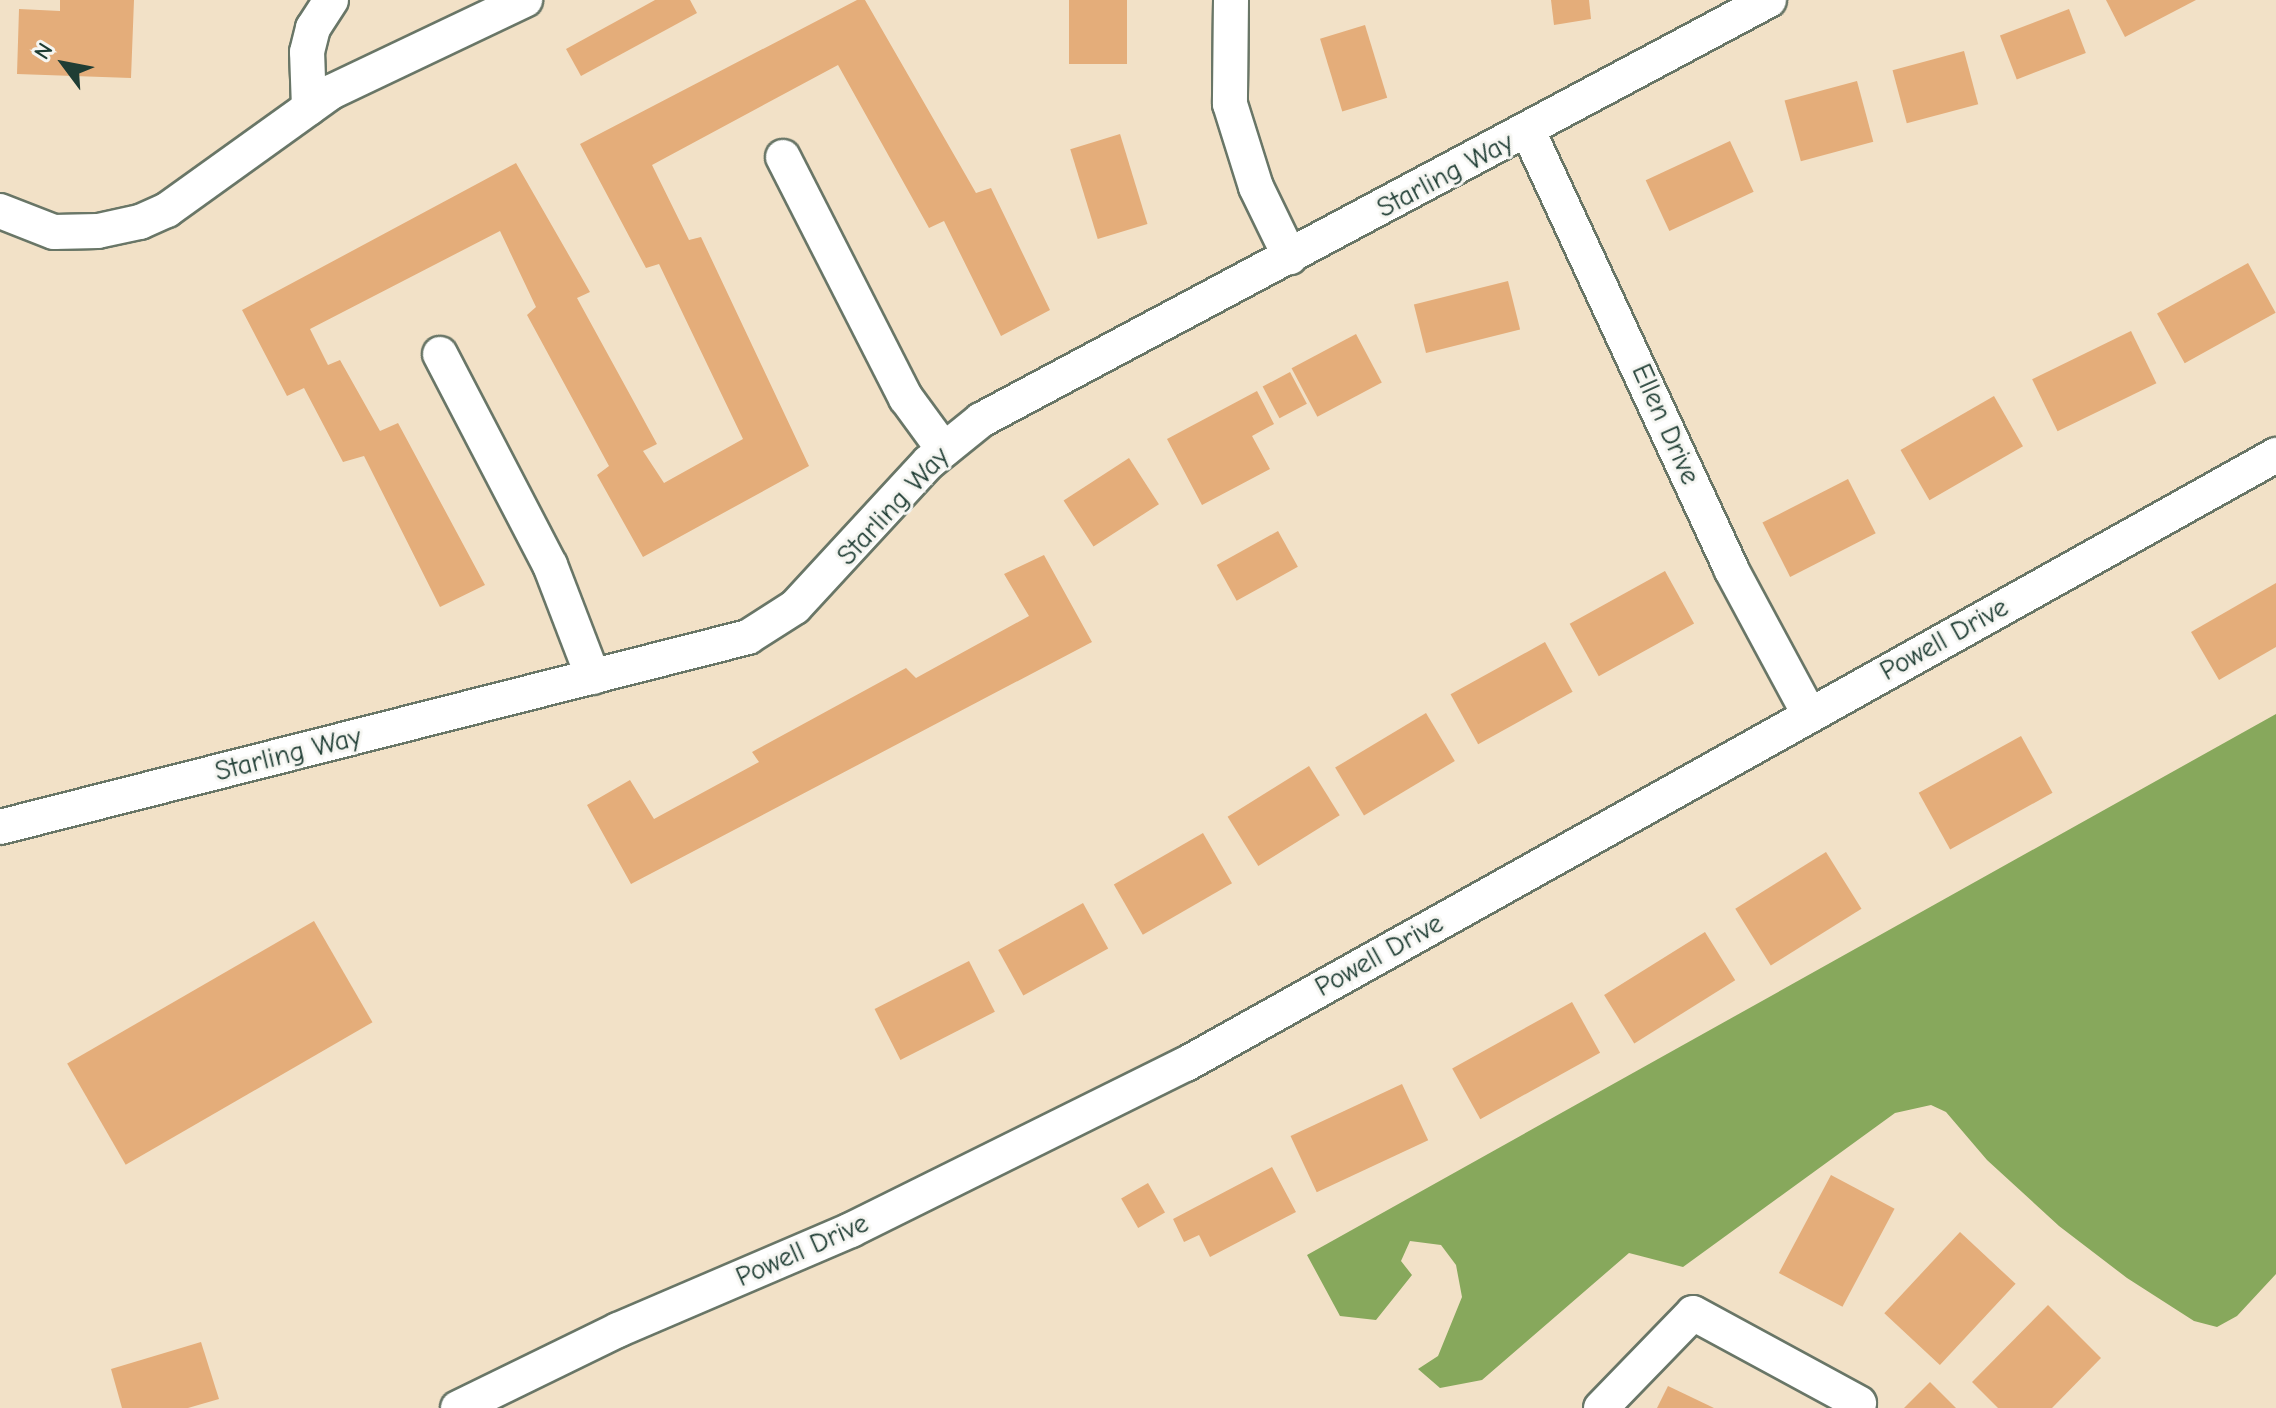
<!DOCTYPE html>
<style>
body{margin:0}
#map{position:relative;width:2276px;height:1408px;overflow:hidden;background:#f2e1c7;font-family:"Comic Neue",sans-serif}
div>[style]{position:absolute}
.forest>*{inset:0;background:#87a85c}
.building>*{inset:0;background:#e4ad7a;transform-origin:0 0}
.roads{filter:drop-shadow(2px 0 #697667) drop-shadow(-2px 0 #697667) drop-shadow(0 2px #697667) drop-shadow(0 -2px #697667)}
.minor>*{height:34px;margin:-17px;padding:0 17px;transform-origin:17px;border-radius:17px;background:#fff}
span{translate:-50% -50%;white-space:nowrap;text-align:center;line-height:1.15;-webkit-text-stroke:6px #f6f6f2;paint-order:stroke}
.street-label{font-size:28px;color:#1f3d34}
.north{position:absolute;left:24px;top:24px;width:80px;height:80px;-webkit-text-stroke:6px #f6f6f2;paint-order:stroke;rotate:302deg;font-size:22px;font-weight:700;line-height:32px;text-align:center;color:#1f3d34}
.north::after{content:'';display:block;margin:auto;width:28px;height:36px;background:#1f3d34;clip-path:polygon(50% 0,100% 100%,50% 72%,0 100%)}
</style>
<div id="map">
<div class="forest">
<i style="clip-path:polygon(2276px 714px,2276px 1274px,2237px 1316px,2217px 1327px,2194px 1321px,2127px 1278px,2059px 1226px,1987px 1160px,1946px 1112px,1931px 1105px,1895px 1113px,1683px 1267px,1629px 1253px,1482px 1380px,1440px 1388px,1418px 1369px,1438px 1356px,1462px 1297px,1456px 1265px,1441px 1245px,1410px 1241px,1401px 1261px,1412px 1275px,1376px 1320px,1340px 1316px,1307px 1255px)"></i>
</div>
<div class="building">
<i style="clip-path:polygon(60px 0,134px 0,131px 78px,17px 74px,19px 9px,60px 11px)"></i>
<i style="clip-path:polygon(655px 0,690px 0,697px 13px,581px 76px,566px 49px)"></i>
<i style="clip-path:polygon(857px 0,865px 0,976px 193px,991px 188px,1050px 310px,1001px 336px,944px 221px,929px 228px,838px 65px,652px 165px,689px 240px,701px 237px,809px 466px,643px 557px,597px 475px,609px 466px,527px 315px,536px 307px,500px 231px,310px 329px,328px 365px,340px 360px,380px 431px,398px 423px,485px 585px,440px 607px,364px 456px,343px 462px,304px 388px,287px 396px,242px 310px,516px 163px,590px 292px,577px 298px,657px 444px,643px 451px,664px 483px,743px 439px,659px 264px,646px 268px,580px 144px)"></i>
<i style="left:1069px;top:0;width:58px;height:64px"></i>
<i style="clip-path:polygon(1551px 0,1589px 0,1591px 19px,1554px 25px)"></i>
<i style="clip-path:polygon(2106px 0,2196px 0,2125px 37px)"></i>
<i style="left:2069px;top:9px;width:47px;height:74px;rotate:69deg"></i>
<i style="left:1365px;top:25px;width:76px;height:47px;rotate:73deg"></i>
<i style="left:1964px;top:51px;width:55px;height:74px;rotate:75deg"></i>
<i style="left:1857px;top:81px;width:63px;height:75px;rotate:75deg"></i>
<i style="left:1120px;top:134px;width:94px;height:52px;rotate:73deg"></i>
<i style="left:1730px;top:141px;width:56px;height:93px;rotate:65deg"></i>
<i style="left:2248px;top:263px;width:57px;height:104px;rotate:61deg"></i>
<i style="left:1508px;top:281px;width:50px;height:97px;rotate:76deg"></i>
<i style="left:2131px;top:331px;width:58px;height:110px;rotate:64deg"></i>
<i style="left:1356px;top:334px;width:55px;height:73px;rotate:62deg"></i>
<i style="left:1290px;top:372px;width:36px;height:31px;rotate:62deg"></i>
<i style="clip-path:polygon(1257px 391px,1274px 424px,1252px 436px,1270px 469px,1202px 505px,1167px 439px)"></i>
<i style="left:1994px;top:396px;width:58px;height:108px;rotate:60deg"></i>
<i style="left:1129px;top:458px;width:55px;height:78px;rotate:57deg"></i>
<i style="left:1848px;top:479px;width:61px;height:96px;rotate:63deg"></i>
<i style="left:1278px;top:531px;width:41px;height:70px;rotate:61deg"></i>
<i style="clip-path:polygon(1044px 555px,1092px 642px,631px 884px,587px 805px,630px 780px,654px 819px,759px 762px,752px 752px,906px 668px,916px 678px,1029px 616px,1004px 574px)"></i>
<i style="left:1665px;top:571px;width:60px;height:109px;rotate:61deg"></i>
<i style="clip-path:polygon(2276px 583px,2276px 647px,2219px 680px,2191px 632px)"></i>
<i style="left:1545px;top:642px;width:57px;height:108px;rotate:61deg"></i>
<i style="left:1426px;top:713px;width:56px;height:106px;rotate:59deg"></i>
<i style="left:2021px;top:736px;width:65px;height:117px;rotate:61deg"></i>
<i style="left:1309px;top:766px;width:58px;height:96px;rotate:58deg"></i>
<i style="left:1203px;top:833px;width:58px;height:103px;rotate:60deg"></i>
<i style="left:1826px;top:852px;width:67px;height:107px;rotate:58deg"></i>
<i style="left:1083px;top:903px;width:52px;height:97px;rotate:61deg"></i>
<i style="left:314px;top:921px;width:117px;height:285px;rotate:60deg"></i>
<i style="left:1705px;top:932px;width:57px;height:119px;rotate:58deg"></i>
<i style="left:969px;top:961px;width:57px;height:106px;rotate:63deg"></i>
<i style="left:1572px;top:1002px;width:58px;height:137px;rotate:61deg"></i>
<i style="left:1402px;top:1084px;width:62px;height:123px;rotate:65deg"></i>
<i style="clip-path:polygon(1272px 1167px,1296px 1212px,1210px 1257px,1199px 1235px,1184px 1242px,1173px 1219px)"></i>
<i style="left:1831px;top:1175px;width:72px;height:111px;rotate:28deg"></i>
<i style="left:1148px;top:1183px;width:34px;height:31px;rotate:60deg"></i>
<i style="left:1960px;top:1232px;width:76px;height:111px;rotate:43deg"></i>
<i style="clip-path:polygon(2048px 1305px,2101px 1358px,2052px 1408px,1998px 1408px,1972px 1382px)"></i>
<i style="clip-path:polygon(201px 1342px,219px 1399px,188px 1408px,122px 1408px,111px 1369px)"></i>
<i style="clip-path:polygon(1930px 1382px,1956px 1408px,1904px 1408px)"></i>
<i style="clip-path:polygon(1668px 1386px,1714px 1408px,1657px 1408px)"></i>
</div>
<div class="roads">
<div class="minor">
<i style="left:1231px;top:0;width:104px;rotate:90.6deg"></i>
<i style="left:1230px;top:104px;width:87px;rotate:72.6deg"></i>
<i style="left:1256px;top:187px;width:78px;rotate:64.1deg"></i>
<i style="left:309px;top:108px;width:56px;rotate:-92deg"></i>
<i style="left:307px;top:52px;width:25px;rotate:-76deg"></i>
<i style="left:313px;top:28px;width:33px;rotate:-57deg"></i>
<i style="left:1528px;top:131px;width:483px;rotate:65.1deg"></i>
<i style="left:1731px;top:569px;width:165px;rotate:61.7deg"></i>
<i style="left:783px;top:157px;width:271px;rotate:63deg"></i>
<i style="left:906px;top:398px;width:64px;rotate:53.8deg"></i>
<i style="left:0;top:211px;width:58px;rotate:21.3deg"></i>
<i style="left:54px;top:232px;width:44px;rotate:-1.3deg"></i>
<i style="left:98px;top:231px;width:43px;rotate:-12.1deg"></i>
<i style="left:140px;top:222px;width:30px;rotate:-24deg"></i>
<i style="left:167px;top:210px;width:202px;rotate:-35.7deg"></i>
<i style="left:331px;top:92px;width:215px;rotate:-25.4deg"></i>
<i style="left:440px;top:354px;width:238px;rotate:62.5deg"></i>
<i style="left:550px;top:565px;width:120px;rotate:69deg"></i>
<i style="left:0;top:827px;width:772px;rotate:-14.25deg"></i>
<i style="left:748px;top:637px;width:56px;rotate:-32.6deg"></i>
<i style="left:795px;top:607px;width:197px;rotate:-47.3deg"></i>
<i style="left:929px;top:462px;width:67px;rotate:-38.9deg"></i>
<i style="left:981px;top:420px;width:893px;rotate:-28.06deg"></i>
<i style="left:458px;top:1408px;width:178px;rotate:-26deg"></i>
<i style="left:618px;top:1330px;width:254px;rotate:-23.2deg"></i>
<i style="left:851px;top:1230px;width:374px;rotate:-26.4deg"></i>
<i style="left:1186px;top:1064px;width:1249px;rotate:-29.19deg"></i>
<i style="left:1601px;top:1408px;width:132px;rotate:-45.9deg"></i>
<i style="left:1693px;top:1313px;width:189px;rotate:28.5deg"></i>
</div>
</div>
<div class="street-label">
<span style="left:1445px;top:175px;rotate:-28deg">Starling Way</span>
<span style="left:1666px;top:424px;rotate:66deg">Ellen Drive</span>
<span style="left:893px;top:506px;rotate:-47deg">Starling Way</span>
<span style="left:1944px;top:639px;rotate:-29deg">Powell Drive</span>
<span style="left:288px;top:754px;rotate:-14deg">Starling Way</span>
<span style="left:1379px;top:955px;rotate:-29deg">Powell Drive</span>
<span style="left:802px;top:1250px;rotate:-24deg">Powell Drive</span>
</div>
<div class="north">N</div>
</div>
